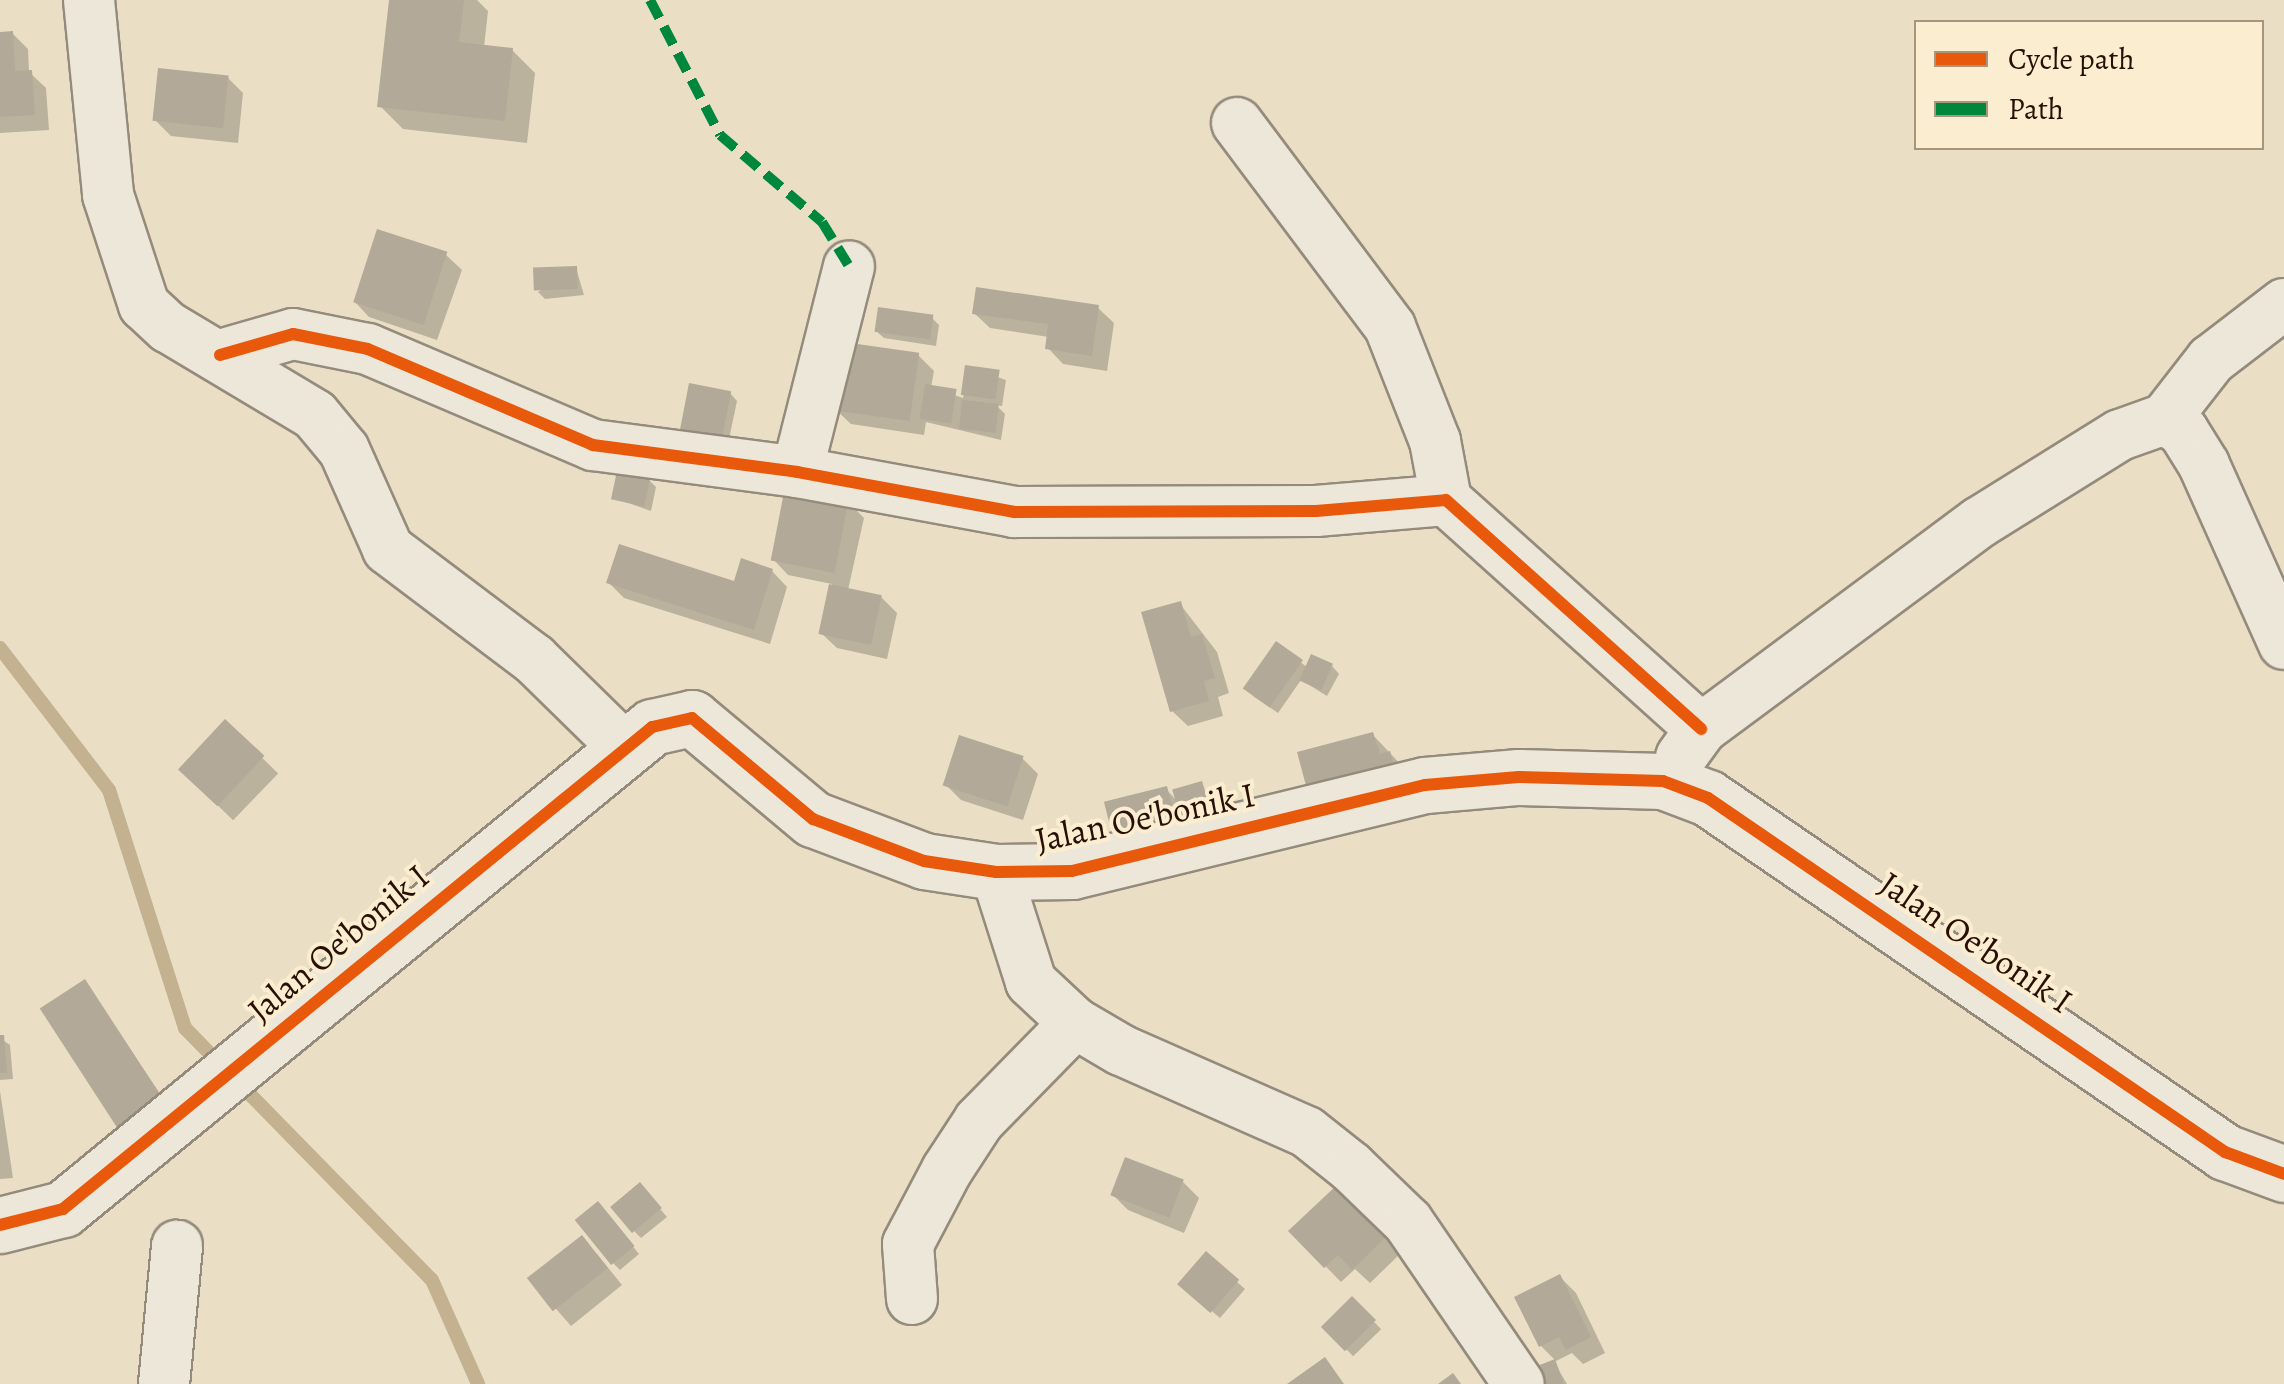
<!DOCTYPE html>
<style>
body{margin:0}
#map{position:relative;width:2284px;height:1384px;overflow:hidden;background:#eadfc5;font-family:Alegreya,serif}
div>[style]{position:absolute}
.shadow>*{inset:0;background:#0003;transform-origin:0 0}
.stream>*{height:14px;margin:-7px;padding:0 7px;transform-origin:7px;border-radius:7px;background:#c3b190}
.building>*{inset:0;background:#b2a998;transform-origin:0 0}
.roads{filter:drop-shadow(2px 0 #958b7c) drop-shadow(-2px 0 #958b7c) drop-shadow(0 2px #958b7c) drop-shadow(0 -2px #958b7c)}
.street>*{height:50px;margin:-25px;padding:0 25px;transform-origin:25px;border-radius:25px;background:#ede7da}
.secondary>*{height:55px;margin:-27.5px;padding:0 27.5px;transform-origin:27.5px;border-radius:27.5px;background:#ede7da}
.quiet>*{height:10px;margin-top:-5px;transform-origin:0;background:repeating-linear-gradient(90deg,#00873e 0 20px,transparent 0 30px)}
.cycleway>*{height:12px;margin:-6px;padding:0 6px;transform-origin:6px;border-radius:6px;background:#e8590c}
span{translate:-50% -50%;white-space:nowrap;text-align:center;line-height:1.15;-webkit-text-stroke:8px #fbeed0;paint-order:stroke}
.street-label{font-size:35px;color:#281007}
.legend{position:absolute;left:1914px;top:20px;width:350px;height:130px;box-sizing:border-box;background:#fbeed0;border:2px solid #a79580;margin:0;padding:12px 18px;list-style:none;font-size:30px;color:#281007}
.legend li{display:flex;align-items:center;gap:20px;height:50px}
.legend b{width:50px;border:2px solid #a79580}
</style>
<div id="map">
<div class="shadow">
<i style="clip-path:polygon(391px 0,477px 0,488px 11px,484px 47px,512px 50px,535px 73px,527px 143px,403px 129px,380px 106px)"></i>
<i style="clip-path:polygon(12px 33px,28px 49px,29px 72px,46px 88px,49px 130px,0 133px,0 34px)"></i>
<i style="clip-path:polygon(227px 77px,243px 93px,238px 143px,171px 136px,155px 120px)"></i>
<i style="clip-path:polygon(446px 255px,462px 270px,437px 340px,369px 317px,354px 301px)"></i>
<i style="clip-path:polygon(576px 268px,584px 295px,545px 299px,538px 292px)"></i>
<i style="clip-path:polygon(1098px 308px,1114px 323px,1107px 371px,1063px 364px,1048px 348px,1049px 337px,990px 328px,974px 313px)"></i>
<i style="clip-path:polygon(931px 317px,939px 325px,936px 346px,884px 338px,876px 331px)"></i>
<i style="clip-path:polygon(918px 355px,934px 371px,931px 387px,963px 398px,968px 367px,1006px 380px,1002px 406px,996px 405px,1005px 414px,1001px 440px,926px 422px,924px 435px,851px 424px,835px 409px)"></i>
<i style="clip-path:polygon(730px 393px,737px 401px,728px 444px,683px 428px)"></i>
<i style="clip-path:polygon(649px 480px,656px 487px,651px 511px,614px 498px)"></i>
<i style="clip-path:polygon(848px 502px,864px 518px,848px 590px,881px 597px,897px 613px,887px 659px,837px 648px,821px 633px,832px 584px,788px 575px,773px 559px)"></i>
<i style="clip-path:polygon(772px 571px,787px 587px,770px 644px,624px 598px,608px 582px,736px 585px)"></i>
<i style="clip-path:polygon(1180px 604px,1217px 652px,1229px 693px,1218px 697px,1223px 716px,1188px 726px,1172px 711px)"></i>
<i style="clip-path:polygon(1277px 645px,1307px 667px,1332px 666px,1339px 674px,1327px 696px,1301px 680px,1278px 713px,1253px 696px)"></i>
<i style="left:225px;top:722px;width:74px;height:65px;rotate:44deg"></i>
<i style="clip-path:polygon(1372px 734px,1405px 769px,1330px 822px)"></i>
<i style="clip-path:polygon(1022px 758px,1038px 774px,1023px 820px,961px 800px,945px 784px)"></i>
<i style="clip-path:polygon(1202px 783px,1220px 831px,1137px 873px,1166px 789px,1177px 801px)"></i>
<i style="clip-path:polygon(85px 982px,181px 1125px,139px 1152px)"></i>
<i style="clip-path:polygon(0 1038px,10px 1045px,13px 1079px,0 1080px)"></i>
<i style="clip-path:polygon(0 1091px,13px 1178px,0 1179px)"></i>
<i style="clip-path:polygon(1183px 1182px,1199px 1198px,1184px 1233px,1128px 1210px,1112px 1194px)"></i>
<i style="clip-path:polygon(1337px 1188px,1402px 1252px,1370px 1283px,1355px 1269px,1341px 1282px,1292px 1232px)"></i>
<i style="clip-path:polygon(646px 1192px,667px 1217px,641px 1238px,634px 1231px)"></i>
<i style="clip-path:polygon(605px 1212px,639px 1254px,620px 1270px,613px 1263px)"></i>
<i style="clip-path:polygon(597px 1254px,622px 1285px,571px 1326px,530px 1279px)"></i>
<i style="clip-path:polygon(1206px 1255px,1245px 1289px,1220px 1318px,1188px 1291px)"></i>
<i style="clip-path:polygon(1560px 1277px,1576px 1293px,1605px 1353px,1583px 1364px,1572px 1353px,1554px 1362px,1567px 1384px,1535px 1384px,1530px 1372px,1556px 1361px,1541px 1346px)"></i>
<i style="left:1352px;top:1299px;width:42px;height:39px;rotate:46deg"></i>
</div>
<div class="stream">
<i style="left:0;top:648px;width:179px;rotate:52.5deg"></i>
<i style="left:109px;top:790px;width:250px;rotate:72.3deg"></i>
<i style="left:185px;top:1028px;width:50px;rotate:45.8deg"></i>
<i style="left:235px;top:1079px;width:281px;rotate:45.6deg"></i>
<i style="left:432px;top:1280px;width:114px;rotate:66.1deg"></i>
</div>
<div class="building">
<i style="clip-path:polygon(389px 0,464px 0,459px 42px,513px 48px,505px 121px,377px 107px)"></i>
<i style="clip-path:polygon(13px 31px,15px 71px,32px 70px,35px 115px,0 117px,0 32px)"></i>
<i style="left:158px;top:68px;width:71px;height:53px;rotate:6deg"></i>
<i style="left:377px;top:229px;width:74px;height:77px;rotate:18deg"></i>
<i style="left:577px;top:266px;width:23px;height:44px;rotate:88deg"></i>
<i style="clip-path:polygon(976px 287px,1099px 305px,1092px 356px,1045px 349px,1048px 324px,972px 314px)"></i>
<i style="left:878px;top:307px;width:56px;height:25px;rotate:8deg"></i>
<i style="left:843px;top:342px;width:77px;height:69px;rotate:8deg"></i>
<i style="left:965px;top:365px;width:35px;height:30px;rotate:8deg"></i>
<i style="left:689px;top:383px;width:43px;height:47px;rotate:11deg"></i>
<i style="left:925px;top:384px;width:32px;height:35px;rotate:9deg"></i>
<i style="left:962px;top:400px;width:37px;height:29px;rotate:6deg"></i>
<i style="left:617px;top:471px;width:34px;height:29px;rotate:12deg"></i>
<i style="left:785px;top:487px;width:65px;height:75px;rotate:11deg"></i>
<i style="clip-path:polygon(619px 544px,734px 581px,741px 558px,773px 569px,754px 630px,606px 583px)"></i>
<i style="left:829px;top:584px;width:54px;height:51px;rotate:12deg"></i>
<i style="clip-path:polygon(1181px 601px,1191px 637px,1202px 634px,1215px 678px,1204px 681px,1209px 701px,1170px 712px,1141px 612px)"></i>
<i style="left:1276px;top:641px;width:33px;height:58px;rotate:35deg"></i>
<i style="left:1311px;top:654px;width:24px;height:29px;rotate:24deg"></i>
<i style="left:225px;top:719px;width:54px;height:69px;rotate:43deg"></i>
<i style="clip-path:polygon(1373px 732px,1380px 754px,1390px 751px,1399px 785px,1312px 808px,1297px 752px)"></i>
<i style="left:959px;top:735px;width:68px;height:53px;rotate:18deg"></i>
<i style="left:1202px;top:781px;width:45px;height:31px;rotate:74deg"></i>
<i style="left:1167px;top:786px;width:58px;height:65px;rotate:76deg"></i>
<i style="left:85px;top:979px;width:153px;height:54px;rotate:57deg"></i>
<i style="clip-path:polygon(0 1035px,4px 1035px,7px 1073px,0 1073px)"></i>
<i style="left:1125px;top:1157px;width:63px;height:41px;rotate:21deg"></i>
<i style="left:640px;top:1182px;width:34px;height:39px;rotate:50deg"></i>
<i style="clip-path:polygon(1338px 1184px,1388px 1235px,1352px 1270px,1338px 1255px,1324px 1268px,1288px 1231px)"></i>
<i style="left:598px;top:1201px;width:58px;height:30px;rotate:51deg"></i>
<i style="left:582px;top:1235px;width:42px;height:70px;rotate:52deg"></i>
<i style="left:1206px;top:1251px;width:44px;height:44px;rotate:41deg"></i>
<i style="clip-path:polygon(1560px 1274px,1591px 1337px,1566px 1350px,1559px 1337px,1539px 1347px,1514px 1297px)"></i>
<i style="left:1352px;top:1296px;width:34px;height:44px;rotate:45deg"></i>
<i style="clip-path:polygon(1325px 1357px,1344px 1384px,1287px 1384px)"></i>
<i style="clip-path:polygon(1555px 1359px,1564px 1384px,1533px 1384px,1527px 1370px)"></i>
<i style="clip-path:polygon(1453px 1373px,1461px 1384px,1438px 1384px)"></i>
</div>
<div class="roads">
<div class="street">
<i style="left:89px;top:0;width:196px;rotate:84.4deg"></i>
<i style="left:108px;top:195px;width:116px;rotate:71.9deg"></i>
<i style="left:144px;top:305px;width:33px;rotate:43deg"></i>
<i style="left:168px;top:327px;width:171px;rotate:30.9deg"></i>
<i style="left:315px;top:415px;width:45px;rotate:50.4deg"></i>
<i style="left:344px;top:450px;width:108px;rotate:66deg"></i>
<i style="left:388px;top:549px;width:183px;rotate:37deg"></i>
<i style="left:534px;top:659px;width:127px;rotate:44.4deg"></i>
<i style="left:1237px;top:123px;width:255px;rotate:53.1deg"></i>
<i style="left:1390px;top:327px;width:123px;rotate:68.5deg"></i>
<i style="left:1435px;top:441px;width:60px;rotate:79.4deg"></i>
<i style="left:220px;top:355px;width:76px;rotate:-16deg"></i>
<i style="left:293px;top:334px;width:76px;rotate:11.3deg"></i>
<i style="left:368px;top:349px;width:245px;rotate:23.1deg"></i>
<i style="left:593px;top:445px;width:206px;rotate:7.5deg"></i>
<i style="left:797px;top:472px;width:221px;rotate:10.4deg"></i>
<i style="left:1014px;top:512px;width:302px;rotate:-0.2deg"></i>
<i style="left:1316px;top:511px;width:130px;rotate:-4.8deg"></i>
<i style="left:1446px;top:500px;width:343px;rotate:41.9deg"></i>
<i style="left:2165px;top:419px;width:75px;rotate:-52.1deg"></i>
<i style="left:2211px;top:360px;width:92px;rotate:-37.5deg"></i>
<i style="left:797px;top:472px;width:212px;rotate:-75.8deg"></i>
<i style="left:1681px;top:757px;width:34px;rotate:-54deg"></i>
<i style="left:1701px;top:729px;width:347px;rotate:-36.6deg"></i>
<i style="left:1980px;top:522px;width:165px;rotate:-31.9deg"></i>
<i style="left:2120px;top:435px;width:48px;rotate:-19.6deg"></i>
<i style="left:2165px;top:419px;width:22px;rotate:34deg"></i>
<i style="left:2183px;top:431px;width:40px;rotate:58deg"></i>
<i style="left:2204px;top:465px;width:196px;rotate:65.9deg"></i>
<i style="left:996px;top:872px;width:115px;rotate:72.3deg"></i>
<i style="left:1031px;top:982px;width:60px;rotate:43deg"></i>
<i style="left:1075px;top:1023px;width:53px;rotate:30.4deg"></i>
<i style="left:1121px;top:1050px;width:203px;rotate:23.8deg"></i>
<i style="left:1307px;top:1132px;width:56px;rotate:38.5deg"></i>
<i style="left:1351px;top:1167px;width:79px;rotate:44deg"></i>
<i style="left:1408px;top:1222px;width:196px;rotate:55.6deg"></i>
<i style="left:912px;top:1299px;width:55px;rotate:-94.2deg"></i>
<i style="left:908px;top:1244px;width:84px;rotate:-62.2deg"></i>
<i style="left:947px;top:1170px;width:59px;rotate:-56.9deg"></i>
<i style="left:979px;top:1121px;width:137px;rotate:-45.6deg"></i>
<i style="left:164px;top:1384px;width:139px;rotate:-84.6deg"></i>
</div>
<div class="secondary">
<i style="left:0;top:1225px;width:65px;rotate:-14.3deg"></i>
<i style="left:63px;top:1209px;width:761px;rotate:-39.29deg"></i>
<i style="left:652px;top:727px;width:41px;rotate:-12.7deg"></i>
<i style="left:692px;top:718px;width:158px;rotate:39.9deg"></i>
<i style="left:813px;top:819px;width:119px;rotate:20.7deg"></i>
<i style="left:924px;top:861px;width:73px;rotate:8.7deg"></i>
<i style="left:996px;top:872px;width:76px;rotate:-0.8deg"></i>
<i style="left:1072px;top:871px;width:363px;rotate:-13.7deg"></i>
<i style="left:1425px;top:785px;width:94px;rotate:-4.9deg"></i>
<i style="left:1519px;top:777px;width:144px;rotate:1.6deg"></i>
<i style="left:1663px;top:781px;width:48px;rotate:20.7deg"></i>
<i style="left:1708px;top:798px;width:627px;rotate:34.4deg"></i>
<i style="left:2225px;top:1152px;width:63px;rotate:20.4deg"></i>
</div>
</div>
<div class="quiet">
<i style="left:650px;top:0;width:152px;rotate:62.6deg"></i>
<i style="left:720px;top:135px;width:134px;rotate:40.5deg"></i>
<i style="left:822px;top:222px;width:52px;rotate:58.5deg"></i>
</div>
<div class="cycleway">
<i style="left:220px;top:355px;width:76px;rotate:-16deg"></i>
<i style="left:293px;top:334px;width:76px;rotate:11.3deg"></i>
<i style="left:368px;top:349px;width:245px;rotate:23.1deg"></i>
<i style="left:593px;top:445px;width:206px;rotate:7.5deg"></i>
<i style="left:797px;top:472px;width:221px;rotate:10.4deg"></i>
<i style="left:1014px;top:512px;width:302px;rotate:-0.2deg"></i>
<i style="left:1316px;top:511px;width:130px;rotate:-4.8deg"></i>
<i style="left:1446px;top:500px;width:343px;rotate:41.9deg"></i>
<i style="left:0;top:1225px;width:65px;rotate:-14.3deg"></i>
<i style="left:63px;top:1209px;width:761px;rotate:-39.29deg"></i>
<i style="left:652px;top:727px;width:41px;rotate:-12.7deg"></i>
<i style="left:692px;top:718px;width:158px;rotate:39.9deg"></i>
<i style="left:813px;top:819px;width:119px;rotate:20.7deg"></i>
<i style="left:924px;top:861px;width:73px;rotate:8.7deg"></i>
<i style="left:996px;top:872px;width:76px;rotate:-0.8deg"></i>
<i style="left:1072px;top:871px;width:363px;rotate:-13.7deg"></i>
<i style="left:1425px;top:785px;width:94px;rotate:-4.9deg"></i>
<i style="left:1519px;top:777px;width:144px;rotate:1.6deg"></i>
<i style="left:1663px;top:781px;width:48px;rotate:20.7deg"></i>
<i style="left:1708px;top:798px;width:627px;rotate:34.4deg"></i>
<i style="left:2225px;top:1152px;width:63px;rotate:20.4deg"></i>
</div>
<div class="street-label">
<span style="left:1145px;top:817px;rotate:-12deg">Jalan Oe'bonik I</span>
<span style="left:1976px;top:942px;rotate:34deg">Jalan Oe'bonik I</span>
<span style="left:338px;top:943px;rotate:-40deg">Jalan Oe'bonik I</span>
</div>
<ul class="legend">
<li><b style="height:12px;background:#e8590c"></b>Cycle path</li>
<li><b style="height:12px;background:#00873e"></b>Path</li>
</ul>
</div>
